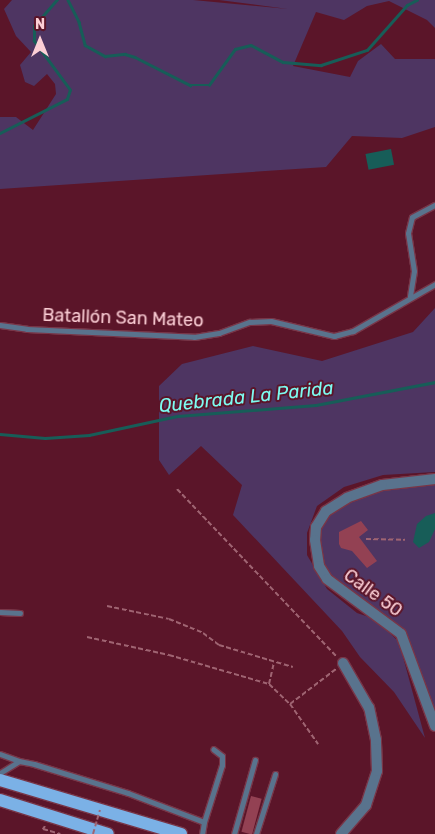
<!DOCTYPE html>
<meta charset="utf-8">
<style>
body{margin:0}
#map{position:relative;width:435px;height:834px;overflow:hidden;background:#5b1529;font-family:Rubik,sans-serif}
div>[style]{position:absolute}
.green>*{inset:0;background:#4e3562}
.water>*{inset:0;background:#175d58;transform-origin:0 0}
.stream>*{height:2.5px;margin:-1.25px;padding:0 1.25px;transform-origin:1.25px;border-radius:1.25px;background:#175d58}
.building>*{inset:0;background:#934153;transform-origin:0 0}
.path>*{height:2px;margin-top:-1px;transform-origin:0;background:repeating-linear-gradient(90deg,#9f6472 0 5px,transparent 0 7.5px)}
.roads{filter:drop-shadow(1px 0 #783648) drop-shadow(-1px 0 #783648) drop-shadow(0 1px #783648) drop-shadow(0 -1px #783648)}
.service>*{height:5px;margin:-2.5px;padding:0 2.5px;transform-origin:2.5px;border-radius:2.5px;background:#59738d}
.minor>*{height:10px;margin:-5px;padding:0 5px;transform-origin:5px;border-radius:5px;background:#59738d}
.tertiary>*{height:10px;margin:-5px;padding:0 5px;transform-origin:5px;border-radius:5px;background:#59738d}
.primary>*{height:12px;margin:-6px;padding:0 6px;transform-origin:6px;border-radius:6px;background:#7bb1e6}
.path-bridge>*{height:2px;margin-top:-1px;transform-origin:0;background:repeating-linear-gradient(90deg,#9f6472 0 5px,transparent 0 7.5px)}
span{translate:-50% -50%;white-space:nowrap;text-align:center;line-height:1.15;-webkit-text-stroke:4px #5b1529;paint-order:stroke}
.street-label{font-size:18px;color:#fccfd6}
.water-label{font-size:19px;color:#7dfbf1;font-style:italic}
.north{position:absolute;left:15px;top:15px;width:50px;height:50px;-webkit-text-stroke:4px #5b1529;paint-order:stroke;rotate:0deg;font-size:14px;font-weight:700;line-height:20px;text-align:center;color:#fccfd6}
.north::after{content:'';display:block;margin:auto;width:18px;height:22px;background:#fccfd6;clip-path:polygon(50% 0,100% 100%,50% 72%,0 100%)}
</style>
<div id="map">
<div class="green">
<i style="clip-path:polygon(12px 0,193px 0,288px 9px,219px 0,435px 0,435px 28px,427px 20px,389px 1px,367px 6px,344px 20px,316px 12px,293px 66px,350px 77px,358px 61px,381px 44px,395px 59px,435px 59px,435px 127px,402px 138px,352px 136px,326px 167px,0 189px,0 117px,16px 117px,33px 130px,56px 94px,55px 84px,47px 74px,34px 86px,25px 82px,20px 65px,31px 52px,16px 36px,4px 9px)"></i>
<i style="clip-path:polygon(435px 308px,435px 472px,383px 475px,344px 487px,317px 506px,307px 533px,307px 555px,327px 589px,357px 613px,375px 619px,399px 642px,425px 738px,394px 692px,360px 657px,342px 631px,233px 515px,242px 485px,201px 446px,169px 475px,159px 460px,159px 386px,182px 364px,253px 346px,322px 361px,413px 332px)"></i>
<i style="clip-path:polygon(435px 479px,435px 726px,401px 634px,327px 579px,315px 540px,326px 511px,382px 485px)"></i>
</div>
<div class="water">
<i style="left:391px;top:149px;width:16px;height:26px;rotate:79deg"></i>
<i style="clip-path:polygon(435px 513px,435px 529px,429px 542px,419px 548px,413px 542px,417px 524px,426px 516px)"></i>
</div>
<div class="stream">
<i style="left:68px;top:0;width:25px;rotate:63deg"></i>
<i style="left:79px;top:22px;width:24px;rotate:75deg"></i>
<i style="left:85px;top:45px;width:23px;rotate:29deg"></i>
<i style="left:105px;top:56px;width:20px;rotate:-6deg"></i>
<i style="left:125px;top:54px;width:10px;rotate:17deg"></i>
<i style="left:135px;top:57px;width:62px;rotate:27deg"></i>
<i style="left:190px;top:85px;width:19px"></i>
<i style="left:209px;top:85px;width:44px;rotate:-54.2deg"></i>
<i style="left:235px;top:49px;width:16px;rotate:-14deg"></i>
<i style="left:251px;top:45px;width:36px;rotate:28deg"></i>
<i style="left:283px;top:62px;width:38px;rotate:5deg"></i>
<i style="left:321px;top:65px;width:48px;rotate:-18.1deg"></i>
<i style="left:367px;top:50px;width:60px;rotate:-48.4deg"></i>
<i style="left:407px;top:5px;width:11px;rotate:-27deg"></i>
<i style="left:0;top:133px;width:75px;rotate:-26.9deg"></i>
<i style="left:67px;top:99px;width:9px;rotate:-72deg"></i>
<i style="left:70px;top:90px;width:61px;rotate:-126.3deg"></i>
<i style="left:34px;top:41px;width:15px;rotate:-90deg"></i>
<i style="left:34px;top:26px;width:35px;rotate:-49deg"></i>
<i style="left:0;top:434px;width:45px;rotate:5.1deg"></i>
<i style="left:45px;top:438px;width:44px;rotate:-3.9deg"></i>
<i style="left:89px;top:435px;width:91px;rotate:-12.1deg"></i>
<i style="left:178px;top:416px;width:138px;rotate:-4.6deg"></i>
<i style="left:316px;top:405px;width:121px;rotate:-10.9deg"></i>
</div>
<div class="building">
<i style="clip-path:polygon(361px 521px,368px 530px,359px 537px,377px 561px,367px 568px,352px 551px,341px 548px,339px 544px,339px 532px)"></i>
<i style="left:251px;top:796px;width:11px;height:37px;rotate:15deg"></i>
</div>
<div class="path">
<i style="left:177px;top:489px;width:231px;rotate:46.4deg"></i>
<i style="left:366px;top:539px;width:39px;rotate:1deg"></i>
<i style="left:107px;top:606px;width:63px;rotate:11.8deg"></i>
<i style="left:169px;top:619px;width:37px;rotate:22deg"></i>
<i style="left:203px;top:633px;width:20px;rotate:37deg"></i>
<i style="left:219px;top:645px;width:77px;rotate:16.6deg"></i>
<i style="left:87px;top:637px;width:84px;rotate:12.4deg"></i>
<i style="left:169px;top:655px;width:104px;rotate:16.2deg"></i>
<i style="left:269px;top:684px;width:29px;rotate:44deg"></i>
<i style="left:290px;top:704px;width:49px;rotate:55deg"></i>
<i style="left:269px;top:684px;width:22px;rotate:-77deg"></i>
<i style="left:290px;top:704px;width:58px;rotate:-37.3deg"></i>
<i style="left:45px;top:826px;width:4px;rotate:124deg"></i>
<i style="left:43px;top:829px;width:18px;rotate:16deg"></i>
</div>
<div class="roads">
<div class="service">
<i style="left:410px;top:296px;width:25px;rotate:-81deg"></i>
<i style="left:414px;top:271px;width:38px;rotate:-99deg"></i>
<i style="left:408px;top:233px;width:16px;rotate:-76deg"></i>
<i style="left:412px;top:217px;width:26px;rotate:-28deg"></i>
<i style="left:0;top:325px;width:27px;rotate:8deg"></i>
<i style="left:27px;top:329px;width:167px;rotate:2.7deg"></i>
<i style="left:194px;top:337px;width:25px;rotate:-9deg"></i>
<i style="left:219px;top:333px;width:33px;rotate:-20deg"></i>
<i style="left:250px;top:322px;width:21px;rotate:-3deg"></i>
<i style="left:271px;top:321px;width:65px;rotate:13.4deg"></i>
<i style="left:334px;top:336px;width:20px;rotate:-15deg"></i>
<i style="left:353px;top:331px;width:95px;rotate:-29.8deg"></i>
<i style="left:0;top:612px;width:20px;rotate:3deg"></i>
<i style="left:0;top:754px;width:20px;rotate:20deg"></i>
<i style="left:0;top:773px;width:22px;rotate:-32deg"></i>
<i style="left:19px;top:761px;width:15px;rotate:11deg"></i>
<i style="left:34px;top:764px;width:98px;rotate:17.1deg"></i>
<i style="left:128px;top:793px;width:81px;rotate:20.9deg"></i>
<i style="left:204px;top:822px;width:12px;rotate:99deg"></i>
<i style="left:204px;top:822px;width:60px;rotate:-72.5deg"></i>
<i style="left:222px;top:765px;width:9px;rotate:-90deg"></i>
<i style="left:222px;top:756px;width:11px;rotate:-142deg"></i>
<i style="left:234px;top:834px;width:77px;rotate:-74.2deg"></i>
<i style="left:256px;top:834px;width:63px;rotate:-72.4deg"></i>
</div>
<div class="minor">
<i style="left:341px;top:834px;width:38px;rotate:-49deg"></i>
<i style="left:366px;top:805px;width:36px;rotate:-72deg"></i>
<i style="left:377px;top:771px;width:31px;rotate:-92deg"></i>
<i style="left:376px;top:740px;width:33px;rotate:-102deg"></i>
<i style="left:369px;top:708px;width:52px;rotate:-120deg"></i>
</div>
<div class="tertiary">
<i style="left:435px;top:479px;width:53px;rotate:173.5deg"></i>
<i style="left:382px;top:485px;width:37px;rotate:160deg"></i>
<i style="left:347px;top:498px;width:25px;rotate:148deg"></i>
<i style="left:326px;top:511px;width:19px;rotate:122deg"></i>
<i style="left:316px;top:527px;width:13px;rotate:94deg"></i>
<i style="left:315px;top:540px;width:26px;rotate:81deg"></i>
<i style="left:319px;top:566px;width:15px;rotate:58deg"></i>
<i style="left:327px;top:579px;width:92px;rotate:36.6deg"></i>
<i style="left:401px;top:634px;width:98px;rotate:69.7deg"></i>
</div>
<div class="primary">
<i style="left:0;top:780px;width:189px;rotate:16.6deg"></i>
<i style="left:0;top:800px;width:113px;rotate:17.5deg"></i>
</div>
</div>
<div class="path-bridge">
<i style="left:93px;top:834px;width:25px;rotate:-74deg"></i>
</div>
<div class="street-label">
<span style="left:123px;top:318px;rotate:2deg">Batallón San Mateo</span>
<span style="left:373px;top:593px;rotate:36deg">Calle 50</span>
</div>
<div class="water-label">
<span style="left:246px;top:397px;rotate:-6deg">Quebrada La Parida</span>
</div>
<div class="north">N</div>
</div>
